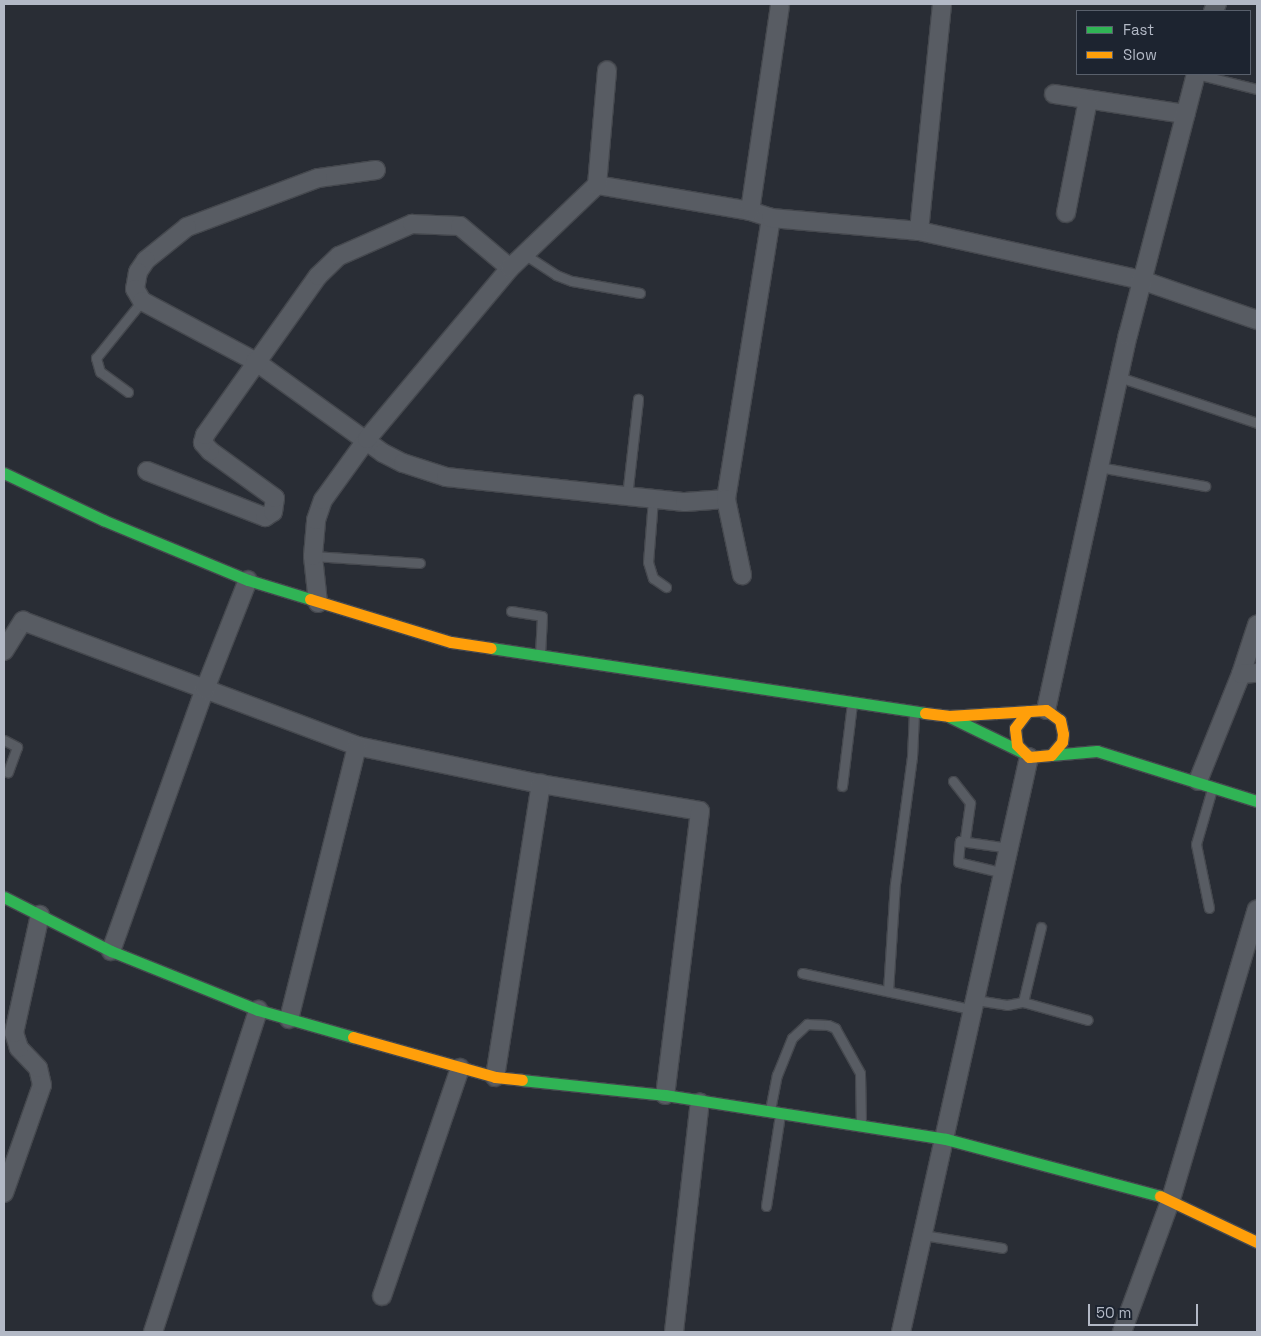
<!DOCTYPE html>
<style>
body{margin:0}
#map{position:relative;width:1261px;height:1336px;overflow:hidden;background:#292d35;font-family:"Space Grotesk",sans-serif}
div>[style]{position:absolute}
.roads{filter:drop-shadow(1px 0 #45484e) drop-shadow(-1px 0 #45484e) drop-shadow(0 1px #45484e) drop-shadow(0 -1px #45484e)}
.lane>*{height:9px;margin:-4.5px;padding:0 4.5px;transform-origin:4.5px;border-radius:4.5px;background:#585c63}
.street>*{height:18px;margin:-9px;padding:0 9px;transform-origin:9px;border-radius:9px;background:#585c63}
.fast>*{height:11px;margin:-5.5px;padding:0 5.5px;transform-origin:5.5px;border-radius:5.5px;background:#30b455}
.slow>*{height:11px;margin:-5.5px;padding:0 5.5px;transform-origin:5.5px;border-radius:5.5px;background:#ff9f0a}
span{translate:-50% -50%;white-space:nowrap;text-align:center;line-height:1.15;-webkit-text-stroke:4px #1d2430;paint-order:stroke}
.frame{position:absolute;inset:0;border:5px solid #b3b9c6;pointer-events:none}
.legend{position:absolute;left:1076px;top:10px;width:175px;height:65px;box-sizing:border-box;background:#1d2430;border:1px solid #59606c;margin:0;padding:6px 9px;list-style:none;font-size:15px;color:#b3b9c6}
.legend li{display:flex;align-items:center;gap:10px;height:25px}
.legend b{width:25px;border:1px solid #59606c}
.scale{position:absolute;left:1088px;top:1304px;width:110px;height:22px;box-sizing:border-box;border:2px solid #b3b9c6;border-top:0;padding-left:6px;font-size:15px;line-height:18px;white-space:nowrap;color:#b3b9c6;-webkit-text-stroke:4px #1d2430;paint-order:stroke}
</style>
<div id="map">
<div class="roads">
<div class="lane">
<i style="left:1196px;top:74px;width:63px;rotate:13.8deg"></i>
<i style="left:524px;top:254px;width:38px;rotate:33deg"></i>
<i style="left:556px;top:275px;width:17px;rotate:21deg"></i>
<i style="left:572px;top:281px;width:69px;rotate:10deg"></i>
<i style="left:1119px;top:377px;width:145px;rotate:18.4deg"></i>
<i style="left:128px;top:392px;width:34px;rotate:-144deg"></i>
<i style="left:100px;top:372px;width:15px;rotate:-106deg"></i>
<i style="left:96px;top:358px;width:73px;rotate:-51.1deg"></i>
<i style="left:1099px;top:467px;width:108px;rotate:10.2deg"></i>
<i style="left:627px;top:496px;width:98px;rotate:-83.5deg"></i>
<i style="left:653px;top:499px;width:63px;rotate:94.5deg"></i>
<i style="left:648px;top:562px;width:17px;rotate:73deg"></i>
<i style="left:653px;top:578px;width:16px;rotate:35deg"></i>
<i style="left:313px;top:556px;width:107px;rotate:3.7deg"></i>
<i style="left:511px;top:611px;width:31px;rotate:9deg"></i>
<i style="left:542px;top:616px;width:37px;rotate:93deg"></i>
<i style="left:4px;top:740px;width:15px;rotate:28deg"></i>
<i style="left:17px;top:747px;width:27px;rotate:110deg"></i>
<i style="left:953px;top:781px;width:28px;rotate:52deg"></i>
<i style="left:970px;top:803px;width:36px;rotate:98deg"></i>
<i style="left:842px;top:786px;width:84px;rotate:-83.1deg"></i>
<i style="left:1004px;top:873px;width:47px;rotate:-166.6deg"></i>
<i style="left:958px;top:862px;width:21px;rotate:-85deg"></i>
<i style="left:960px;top:841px;width:49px;rotate:8.1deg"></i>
<i style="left:1209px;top:908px;width:65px;rotate:-101.5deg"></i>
<i style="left:1196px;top:844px;width:57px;rotate:-73.8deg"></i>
<i style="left:802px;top:973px;width:176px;rotate:12.1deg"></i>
<i style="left:888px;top:991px;width:107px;rotate:-86.3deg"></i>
<i style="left:895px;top:884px;width:128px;rotate:-82.4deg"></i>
<i style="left:912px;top:757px;width:44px;rotate:-87.4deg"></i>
<i style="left:976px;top:1000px;width:31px;rotate:9deg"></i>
<i style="left:1007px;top:1005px;width:16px;rotate:-11deg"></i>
<i style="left:1023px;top:1002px;width:67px;rotate:15.5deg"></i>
<i style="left:1023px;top:1002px;width:77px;rotate:-76.5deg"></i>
<i style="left:770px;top:1110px;width:36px;rotate:-79deg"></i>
<i style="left:777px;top:1075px;width:40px;rotate:-68deg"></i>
<i style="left:792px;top:1038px;width:21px;rotate:-43deg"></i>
<i style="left:807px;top:1024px;width:21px;rotate:3deg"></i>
<i style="left:828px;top:1025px;width:8px;rotate:23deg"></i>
<i style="left:835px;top:1028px;width:51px;rotate:60.9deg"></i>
<i style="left:860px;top:1073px;width:50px;rotate:88.9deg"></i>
<i style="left:766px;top:1206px;width:92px;rotate:-81.3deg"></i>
<i style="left:923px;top:1235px;width:80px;rotate:9.3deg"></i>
</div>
<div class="street">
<i style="left:1213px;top:11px;width:8px;rotate:-60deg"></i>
<i style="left:1054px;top:94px;width:133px;rotate:8.7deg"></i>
<i style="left:376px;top:170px;width:59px;rotate:172.1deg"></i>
<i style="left:318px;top:178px;width:140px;rotate:159.5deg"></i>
<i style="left:187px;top:227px;width:53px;rotate:141.2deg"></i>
<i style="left:146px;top:260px;width:14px;rotate:124deg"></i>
<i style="left:138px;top:272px;width:17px;rotate:100deg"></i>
<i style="left:135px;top:289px;width:14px;rotate:60deg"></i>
<i style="left:142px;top:301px;width:128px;rotate:28deg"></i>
<i style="left:255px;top:361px;width:158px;rotate:35.7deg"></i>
<i style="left:383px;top:453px;width:22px;rotate:27deg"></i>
<i style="left:403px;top:463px;width:45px;rotate:18deg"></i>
<i style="left:446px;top:477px;width:240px;rotate:6deg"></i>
<i style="left:685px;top:502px;width:41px;rotate:-4.2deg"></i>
<i style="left:726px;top:499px;width:285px;rotate:-80.9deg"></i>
<i style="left:597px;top:185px;width:155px;rotate:9.6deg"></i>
<i style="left:750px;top:211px;width:22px;rotate:18deg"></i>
<i style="left:771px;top:218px;width:149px;rotate:5deg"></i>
<i style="left:919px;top:231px;width:227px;rotate:12.4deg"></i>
<i style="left:1141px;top:280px;width:123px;rotate:19deg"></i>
<i style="left:750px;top:211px;width:207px;rotate:-81.7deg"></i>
<i style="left:1066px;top:213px;width:115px;rotate:-79deg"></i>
<i style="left:919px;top:231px;width:228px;rotate:-84.2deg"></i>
<i style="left:147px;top:471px;width:127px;rotate:21.3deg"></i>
<i style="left:265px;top:517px;width:9px;rotate:-32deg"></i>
<i style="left:273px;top:512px;width:14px;rotate:-82deg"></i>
<i style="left:275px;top:498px;width:80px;rotate:-144.1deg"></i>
<i style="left:210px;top:451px;width:11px;rotate:-131deg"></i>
<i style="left:203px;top:443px;width:8px;rotate:-76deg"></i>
<i style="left:205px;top:435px;width:195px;rotate:-54.6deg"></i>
<i style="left:318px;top:276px;width:29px;rotate:-44deg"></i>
<i style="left:339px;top:256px;width:80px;rotate:-23.7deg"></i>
<i style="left:412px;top:224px;width:48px;rotate:2.4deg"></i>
<i style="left:460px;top:226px;width:65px;rotate:40deg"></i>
<i style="left:726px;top:499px;width:78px;rotate:78.1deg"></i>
<i style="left:318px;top:603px;width:47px;rotate:-96.1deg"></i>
<i style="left:313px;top:556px;width:36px;rotate:-85deg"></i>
<i style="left:316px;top:520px;width:21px;rotate:-71deg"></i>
<i style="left:323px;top:500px;width:75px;rotate:-54.2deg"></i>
<i style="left:367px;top:439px;width:223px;rotate:-50.1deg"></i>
<i style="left:510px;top:268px;width:120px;rotate:-43.7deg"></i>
<i style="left:597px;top:185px;width:115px;rotate:-85deg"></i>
<i style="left:4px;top:651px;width:36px;rotate:-58deg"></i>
<i style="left:23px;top:621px;width:357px;rotate:20.5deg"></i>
<i style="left:357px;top:746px;width:188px;rotate:11.7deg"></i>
<i style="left:541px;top:784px;width:161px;rotate:9.6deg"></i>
<i style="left:700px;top:811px;width:286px;rotate:97deg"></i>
<i style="left:1241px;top:674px;width:52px;rotate:-71.9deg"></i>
<i style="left:1046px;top:710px;width:384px;rotate:-77.7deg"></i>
<i style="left:1128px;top:335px;width:270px;rotate:-75.4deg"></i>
<i style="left:1198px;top:781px;width:115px;rotate:-68.1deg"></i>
<i style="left:1241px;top:674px;width:16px;rotate:-4deg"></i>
<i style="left:111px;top:951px;width:278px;rotate:-70.3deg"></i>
<i style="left:205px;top:689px;width:117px;rotate:-68.5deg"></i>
<i style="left:289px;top:1019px;width:281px;rotate:-76deg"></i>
<i style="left:495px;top:1077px;width:297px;rotate:-81.1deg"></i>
<i style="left:4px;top:1193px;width:114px;rotate:-70.6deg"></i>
<i style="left:42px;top:1085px;width:17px;rotate:-103deg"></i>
<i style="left:38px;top:1068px;width:28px;rotate:-134deg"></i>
<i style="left:19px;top:1048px;width:16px;rotate:-108deg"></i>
<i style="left:14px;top:1033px;width:121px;rotate:-77.6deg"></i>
<i style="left:382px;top:1296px;width:241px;rotate:-71.1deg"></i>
<i style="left:153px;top:1332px;width:339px;rotate:-71.9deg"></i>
<i style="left:674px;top:1332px;width:231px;rotate:-83.6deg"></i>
<i style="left:901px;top:1332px;width:589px;rotate:-77.45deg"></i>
<i style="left:1122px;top:1332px;width:142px;rotate:-69.8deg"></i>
<i style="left:1171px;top:1199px;width:302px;rotate:-73.5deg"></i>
</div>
<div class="fast">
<i style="left:4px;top:473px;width:110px;rotate:25.4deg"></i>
<i style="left:103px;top:520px;width:157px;rotate:22.5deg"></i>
<i style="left:248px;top:580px;width:65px;rotate:17deg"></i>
<i style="left:491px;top:648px;width:439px;rotate:8.5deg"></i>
<i style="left:950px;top:717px;width:80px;rotate:25.9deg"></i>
<i style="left:1051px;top:755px;width:46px;rotate:-5deg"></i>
<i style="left:1097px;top:751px;width:168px;rotate:17.4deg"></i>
<i style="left:4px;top:897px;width:120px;rotate:26.8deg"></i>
<i style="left:111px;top:951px;width:158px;rotate:21.9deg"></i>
<i style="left:258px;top:1010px;width:99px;rotate:15.9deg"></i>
<i style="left:522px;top:1080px;width:144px;rotate:6deg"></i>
<i style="left:665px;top:1095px;width:284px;rotate:8.9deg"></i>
<i style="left:946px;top:1139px;width:221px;rotate:14.9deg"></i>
</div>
<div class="slow">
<i style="left:310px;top:599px;width:147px;rotate:17deg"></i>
<i style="left:451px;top:642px;width:40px;rotate:8.5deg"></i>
<i style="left:925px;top:713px;width:23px;rotate:7deg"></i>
<i style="left:948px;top:716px;width:98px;rotate:-3.5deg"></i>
<i style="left:1046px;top:710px;width:17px;rotate:36deg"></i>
<i style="left:1060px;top:720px;width:14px;rotate:78deg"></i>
<i style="left:1063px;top:734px;width:8px;rotate:97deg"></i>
<i style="left:1062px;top:742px;width:17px;rotate:130deg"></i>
<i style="left:1051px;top:755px;width:22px;rotate:175deg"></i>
<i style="left:1029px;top:757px;width:17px;rotate:-135deg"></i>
<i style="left:1017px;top:745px;width:17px;rotate:-97deg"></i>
<i style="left:1015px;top:728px;width:21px;rotate:-53deg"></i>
<i style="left:353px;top:1037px;width:148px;rotate:15.7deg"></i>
<i style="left:495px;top:1077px;width:27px;rotate:6deg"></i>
<i style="left:1160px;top:1196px;width:107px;rotate:25.4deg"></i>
</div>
</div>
<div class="frame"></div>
<ul class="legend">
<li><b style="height:6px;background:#30b455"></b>Fast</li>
<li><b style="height:6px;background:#ff9f0a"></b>Slow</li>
</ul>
<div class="scale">50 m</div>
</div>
